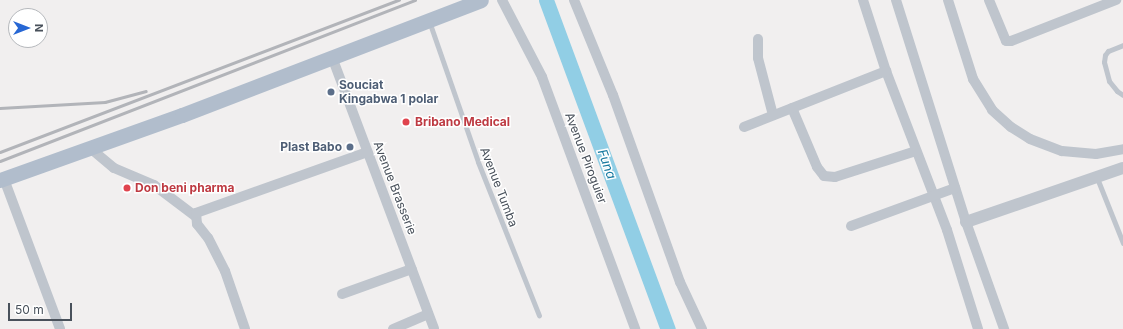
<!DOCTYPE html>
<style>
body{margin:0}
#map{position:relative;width:1123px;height:329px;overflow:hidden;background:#f1efef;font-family:Inter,sans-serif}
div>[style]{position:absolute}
.river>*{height:15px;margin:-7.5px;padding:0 7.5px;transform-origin:7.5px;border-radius:7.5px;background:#91cee5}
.service>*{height:5px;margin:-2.5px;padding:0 2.5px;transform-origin:2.5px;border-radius:2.5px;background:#bfc5cd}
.minor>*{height:10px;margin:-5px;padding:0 5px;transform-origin:5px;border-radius:5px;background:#bfc5cd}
.tertiary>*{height:12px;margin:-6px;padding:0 6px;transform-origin:6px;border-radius:6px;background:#bfc5cd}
.primary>*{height:15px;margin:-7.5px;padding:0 7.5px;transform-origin:7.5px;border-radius:7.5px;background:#b1bdcc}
.rail>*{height:2.5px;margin:-1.25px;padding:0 1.25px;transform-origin:1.25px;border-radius:1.25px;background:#b2b4b9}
.dots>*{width:11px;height:11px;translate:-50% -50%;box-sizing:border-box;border:2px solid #fff;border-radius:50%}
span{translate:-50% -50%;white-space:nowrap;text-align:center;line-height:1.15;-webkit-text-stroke:3px #fff;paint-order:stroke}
.service-label{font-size:12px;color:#4e5e75;font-weight:700}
.left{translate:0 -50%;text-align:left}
.right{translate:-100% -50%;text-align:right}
.health-label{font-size:12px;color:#be3a42;font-weight:700}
.street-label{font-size:12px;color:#49515b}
.water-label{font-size:13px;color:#177aa0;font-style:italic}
.north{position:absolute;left:8px;top:8px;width:40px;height:40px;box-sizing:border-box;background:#fff;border:1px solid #b6b9bd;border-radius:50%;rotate:90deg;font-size:11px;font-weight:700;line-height:16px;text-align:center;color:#49515b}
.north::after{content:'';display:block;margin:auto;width:14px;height:18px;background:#2767d4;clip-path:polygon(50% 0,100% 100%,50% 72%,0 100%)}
.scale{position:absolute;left:8px;top:303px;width:64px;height:18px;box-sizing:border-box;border:2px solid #49515b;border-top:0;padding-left:5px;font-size:12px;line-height:14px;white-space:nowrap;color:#49515b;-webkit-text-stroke:3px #fff;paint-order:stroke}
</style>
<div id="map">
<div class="river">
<i style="left:546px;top:0;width:351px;rotate:69.7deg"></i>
</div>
<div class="service">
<i style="left:429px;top:21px;width:149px;rotate:70.8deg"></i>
<i style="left:478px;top:162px;width:165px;rotate:68.3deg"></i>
<i style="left:1123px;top:45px;width:16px;rotate:158deg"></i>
<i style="left:1108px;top:51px;width:5px;rotate:127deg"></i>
<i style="left:1105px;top:55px;width:7px;rotate:98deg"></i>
<i style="left:1104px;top:62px;width:20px;rotate:75deg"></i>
<i style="left:1109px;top:81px;width:13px;rotate:51deg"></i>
<i style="left:1117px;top:91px;width:7px;rotate:34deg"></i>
<i style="left:1097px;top:178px;width:70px;rotate:68.2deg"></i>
</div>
<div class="minor">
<i style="left:502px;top:0;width:87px;rotate:62.5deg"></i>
<i style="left:542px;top:77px;width:269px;rotate:69.7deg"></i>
<i style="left:574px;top:0;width:103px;rotate:67.7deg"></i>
<i style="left:613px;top:95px;width:199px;rotate:70.3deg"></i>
<i style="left:680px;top:282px;width:52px;rotate:64.9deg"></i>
<i style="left:863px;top:0;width:75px;rotate:72.1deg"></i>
<i style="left:886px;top:71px;width:170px;rotate:69deg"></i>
<i style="left:947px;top:230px;width:104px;rotate:72.6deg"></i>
<i style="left:896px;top:0;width:233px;rotate:72.5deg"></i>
<i style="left:966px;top:222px;width:114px;rotate:70.4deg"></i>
<i style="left:948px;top:0;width:83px;rotate:72.4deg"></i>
<i style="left:973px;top:79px;width:36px;rotate:58deg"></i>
<i style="left:992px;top:110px;width:25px;rotate:42deg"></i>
<i style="left:1011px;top:127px;width:22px;rotate:32deg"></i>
<i style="left:1030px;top:139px;width:34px;rotate:21deg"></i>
<i style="left:1062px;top:151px;width:34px;rotate:5deg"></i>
<i style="left:1096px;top:154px;width:27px;rotate:-10deg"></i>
<i style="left:989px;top:0;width:44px;rotate:67.5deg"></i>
<i style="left:1006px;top:41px;width:5px"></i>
<i style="left:1011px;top:41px;width:113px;rotate:-21.3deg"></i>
<i style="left:758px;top:39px;width:19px;rotate:90deg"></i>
<i style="left:758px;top:58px;width:59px;rotate:75.3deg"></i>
<i style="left:332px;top:57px;width:290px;rotate:69.4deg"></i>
<i style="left:792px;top:108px;width:64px;rotate:67deg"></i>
<i style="left:817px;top:167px;width:11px;rotate:52deg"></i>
<i style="left:824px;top:176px;width:11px;rotate:5deg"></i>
<i style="left:835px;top:177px;width:85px;rotate:-17.8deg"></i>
<i style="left:744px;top:127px;width:153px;rotate:-21.5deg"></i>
<i style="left:90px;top:148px;width:31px;rotate:40deg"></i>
<i style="left:114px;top:168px;width:43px;rotate:23deg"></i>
<i style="left:154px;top:185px;width:51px;rotate:37.1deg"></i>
<i style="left:4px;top:179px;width:160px;rotate:69.5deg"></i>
<i style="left:851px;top:226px;width:111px;rotate:-20.1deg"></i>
<i style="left:342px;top:294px;width:74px;rotate:-19.7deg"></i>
<i style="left:245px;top:329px;width:61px;rotate:-109deg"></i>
<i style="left:225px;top:271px;width:37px;rotate:-117deg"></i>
<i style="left:208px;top:238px;width:18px;rotate:-128deg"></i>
<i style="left:197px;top:224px;width:11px;rotate:-95deg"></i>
<i style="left:196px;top:213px;width:182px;rotate:-19.6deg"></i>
<i style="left:393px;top:329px;width:38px;rotate:-23deg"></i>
</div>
<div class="tertiary">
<i style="left:966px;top:222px;width:166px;rotate:-19deg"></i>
</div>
<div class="primary">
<i style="left:0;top:180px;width:193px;rotate:-19.7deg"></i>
<i style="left:182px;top:115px;width:320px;rotate:-21deg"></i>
</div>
<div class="rail">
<i style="left:0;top:108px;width:105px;rotate:-3.3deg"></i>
<i style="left:105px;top:102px;width:42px;rotate:-15deg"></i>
<i style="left:0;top:152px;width:427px;rotate:-20.9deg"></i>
<i style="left:0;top:161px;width:445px;rotate:-21.2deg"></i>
</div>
<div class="dots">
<i style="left:331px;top:92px;background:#5c6f8a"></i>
<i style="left:406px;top:122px;background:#e0444e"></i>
<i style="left:350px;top:147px;background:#5c6f8a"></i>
<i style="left:127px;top:188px;background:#e0444e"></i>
</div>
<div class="service-label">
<span class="left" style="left:339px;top:92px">Souciat<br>Kingabwa 1 polar</span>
<span class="right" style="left:342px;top:147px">Plast Babo</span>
</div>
<div class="health-label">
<span class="left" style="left:415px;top:122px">Bribano Medical</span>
<span class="left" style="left:135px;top:188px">Don beni pharma</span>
</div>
<div class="street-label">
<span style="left:586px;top:158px;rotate:69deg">Avenue Piroguier</span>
<span style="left:499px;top:187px;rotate:69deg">Avenue Tumba</span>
<span style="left:395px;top:188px;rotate:69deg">Avenue Brasserie</span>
</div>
<div class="water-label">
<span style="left:607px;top:164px;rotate:70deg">Funa</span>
</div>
<div class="north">N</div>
<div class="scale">50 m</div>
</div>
